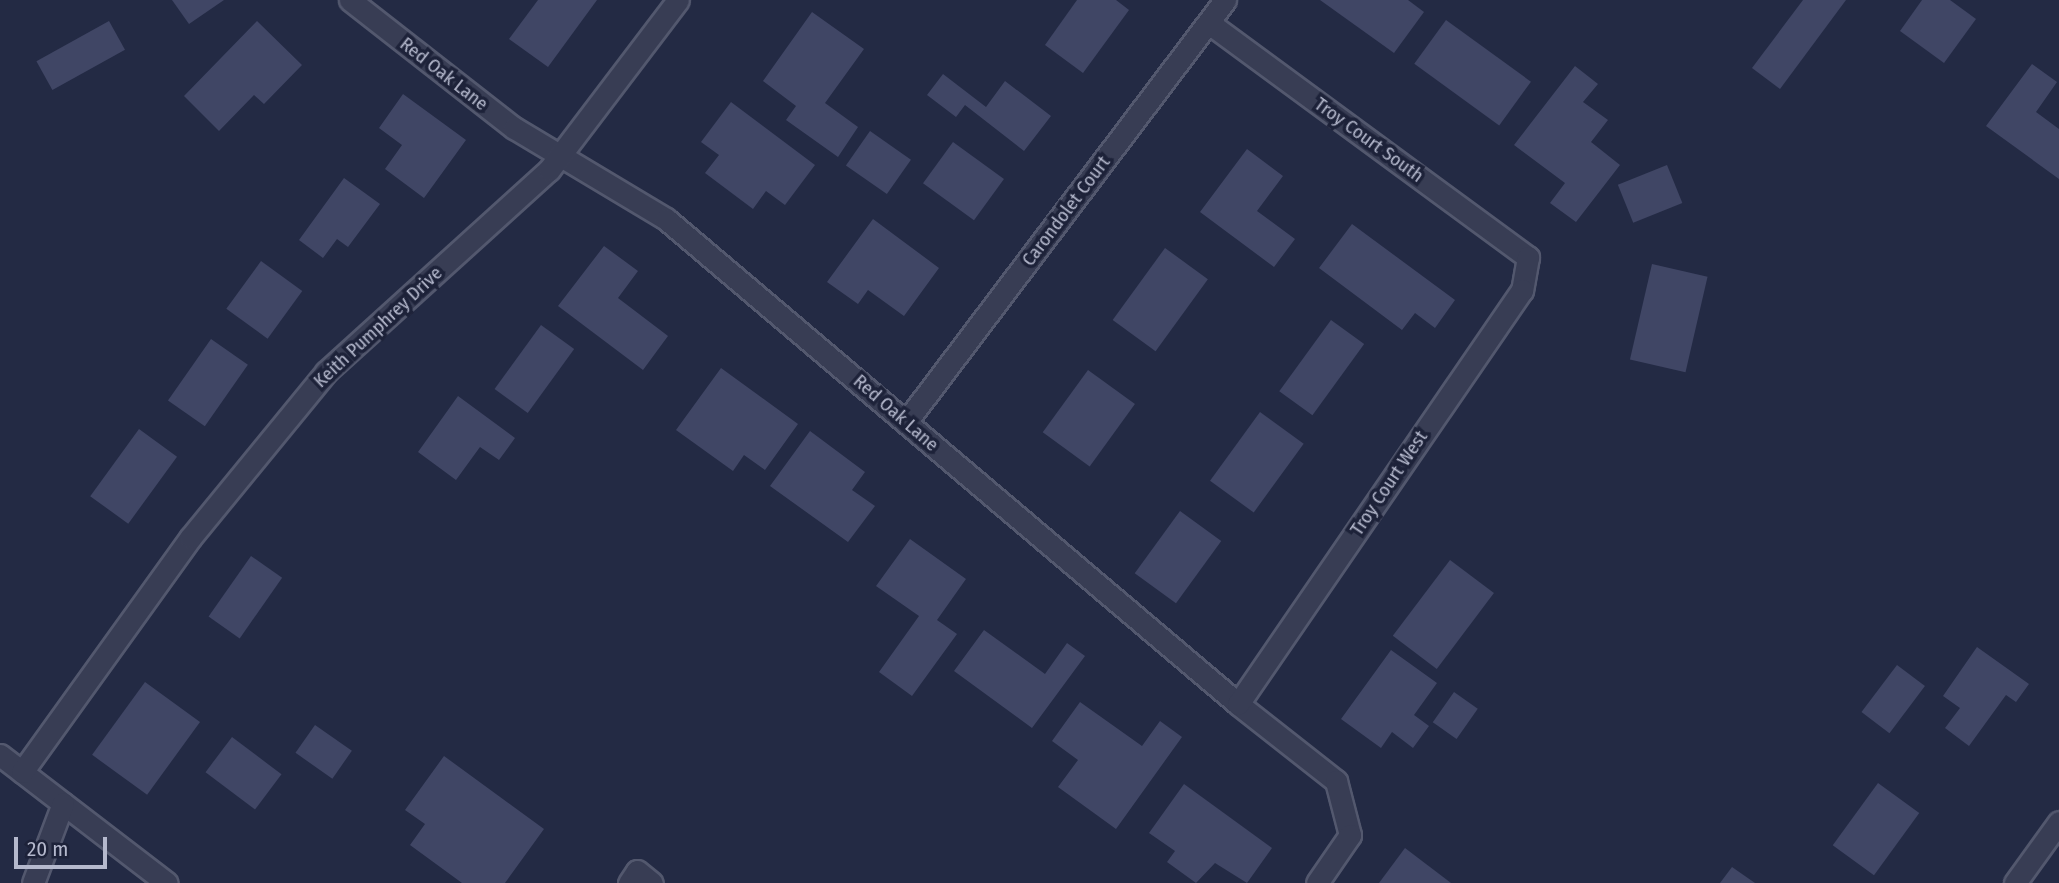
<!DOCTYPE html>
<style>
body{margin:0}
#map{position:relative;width:2059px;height:883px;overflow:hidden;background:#232a44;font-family:"Fira Sans Condensed",sans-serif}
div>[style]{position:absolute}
.building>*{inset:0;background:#404665;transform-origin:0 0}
.roads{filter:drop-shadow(2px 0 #53586e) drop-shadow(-2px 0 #53586e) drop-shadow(0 2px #53586e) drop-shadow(0 -2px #53586e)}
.minor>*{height:21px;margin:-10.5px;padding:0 10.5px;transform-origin:10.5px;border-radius:10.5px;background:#383d54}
span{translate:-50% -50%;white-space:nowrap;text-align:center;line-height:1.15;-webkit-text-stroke:7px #1d2239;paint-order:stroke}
.street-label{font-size:19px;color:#b5b9cd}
.scale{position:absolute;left:14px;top:837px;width:93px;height:32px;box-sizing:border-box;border:4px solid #b5b9cd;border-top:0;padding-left:9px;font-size:21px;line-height:24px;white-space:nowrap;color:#b5b9cd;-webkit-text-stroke:5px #1d2239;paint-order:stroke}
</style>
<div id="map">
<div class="building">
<i style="clip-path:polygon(172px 0,224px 0,189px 24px)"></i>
<i style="clip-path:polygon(538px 0,597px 0,548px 67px,509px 39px)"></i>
<i style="clip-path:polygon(1077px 0,1116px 0,1129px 10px,1083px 73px,1045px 45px)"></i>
<i style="clip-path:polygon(1320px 0,1408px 0,1424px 12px,1394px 53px)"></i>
<i style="clip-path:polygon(1803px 0,1846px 0,1780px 89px,1752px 68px)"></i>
<i style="clip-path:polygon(1922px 0,1950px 0,1976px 19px,1944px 63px,1900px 31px)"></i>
<i style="clip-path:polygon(812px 12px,864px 49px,825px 103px,858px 127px,838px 157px,786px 120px,796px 106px,763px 81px)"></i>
<i style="left:1446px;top:20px;width:105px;height:54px;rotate:36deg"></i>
<i style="left:109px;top:21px;width:33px;height:83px;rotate:61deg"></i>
<i style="clip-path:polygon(257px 21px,302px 65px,264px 104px,254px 95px,219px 131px,184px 96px)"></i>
<i style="clip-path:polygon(2032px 64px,2057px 82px,2036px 112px,2059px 129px,2059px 179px,1986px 126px)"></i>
<i style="clip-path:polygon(1575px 66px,1598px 84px,1583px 102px,1608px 120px,1591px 142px,1620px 165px,1576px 222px,1550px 203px,1565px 183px,1514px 145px)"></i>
<i style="clip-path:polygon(943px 74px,986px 107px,1005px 81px,1051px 116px,1024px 151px,965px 105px,956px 117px,927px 95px)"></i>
<i style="clip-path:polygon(403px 94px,466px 140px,424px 198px,385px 169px,402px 145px,379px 128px)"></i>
<i style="clip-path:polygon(731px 102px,815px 165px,785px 205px,766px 191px,753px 209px,705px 173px,719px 155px,701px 142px)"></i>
<i style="left:870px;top:131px;width:50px;height:42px;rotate:35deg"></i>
<i style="left:953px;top:142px;width:63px;height:51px;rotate:36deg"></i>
<i style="clip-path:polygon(1247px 149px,1283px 176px,1257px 211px,1295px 239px,1274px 267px,1200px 212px)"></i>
<i style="left:1667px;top:165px;width:41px;height:53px;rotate:68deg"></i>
<i style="clip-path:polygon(344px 178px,380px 204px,348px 247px,337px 239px,323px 258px,299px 240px)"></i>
<i style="clip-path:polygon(873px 219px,939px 268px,904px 316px,868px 290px,858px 304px,827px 282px)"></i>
<i style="clip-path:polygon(1352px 224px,1455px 300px,1435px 328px,1415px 313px,1402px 330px,1319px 268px)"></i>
<i style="clip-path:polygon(604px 246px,638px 271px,618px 298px,668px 336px,643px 370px,558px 306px)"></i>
<i style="left:1165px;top:248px;width:53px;height:89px;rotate:36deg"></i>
<i style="left:261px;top:261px;width:51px;height:59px;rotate:36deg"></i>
<i style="left:1652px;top:264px;width:57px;height:98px;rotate:13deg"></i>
<i style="left:1331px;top:320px;width:41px;height:88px;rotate:36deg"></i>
<i style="left:541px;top:325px;width:41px;height:79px;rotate:36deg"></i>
<i style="left:211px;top:339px;width:45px;height:75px;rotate:35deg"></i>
<i style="clip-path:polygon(721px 368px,798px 424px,765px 470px,744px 455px,733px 471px,676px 430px)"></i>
<i style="left:1088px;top:370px;width:58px;height:77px;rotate:36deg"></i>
<i style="clip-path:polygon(458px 396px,515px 438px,499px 460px,480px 447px,456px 480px,418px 452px)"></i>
<i style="left:1260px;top:412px;width:54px;height:85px;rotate:36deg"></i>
<i style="left:139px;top:429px;width:47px;height:83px;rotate:36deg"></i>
<i style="clip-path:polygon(810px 431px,865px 472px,852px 490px,875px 506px,848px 542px,770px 486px)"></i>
<i style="left:1180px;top:511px;width:51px;height:77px;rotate:36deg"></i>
<i style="clip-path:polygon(910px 539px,966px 579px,937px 620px,957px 634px,912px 696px,879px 672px,919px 616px,876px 586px)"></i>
<i style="left:251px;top:556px;width:38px;height:74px;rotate:35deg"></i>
<i style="left:1450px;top:560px;width:55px;height:95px;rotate:37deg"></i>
<i style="clip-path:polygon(984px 630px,1045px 674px,1067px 643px,1085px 656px,1032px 728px,954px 671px)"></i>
<i style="clip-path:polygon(1977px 647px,2029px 684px,2016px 702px,2006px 695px,1969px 746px,1945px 728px,1960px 708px,1943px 696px)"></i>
<i style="clip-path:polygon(1391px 650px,1437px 683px,1414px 715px,1429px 726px,1413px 748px,1392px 732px,1381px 748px,1341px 719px)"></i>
<i style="left:1897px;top:665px;width:35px;height:59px;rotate:37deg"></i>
<i style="left:145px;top:682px;width:68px;height:90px;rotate:36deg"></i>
<i style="left:1454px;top:692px;width:29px;height:37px;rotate:35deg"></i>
<i style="clip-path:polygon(1080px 702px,1142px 746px,1160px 721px,1182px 737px,1116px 829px,1058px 787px,1078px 760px,1052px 741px)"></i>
<i style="left:315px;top:725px;width:45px;height:34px;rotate:35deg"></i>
<i style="left:232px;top:737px;width:62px;height:44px;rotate:37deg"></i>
<i style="clip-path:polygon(444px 756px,544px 829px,505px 883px,462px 883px,410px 845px,425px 824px,405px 810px)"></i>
<i style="left:1878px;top:783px;width:51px;height:77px;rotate:36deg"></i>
<i style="clip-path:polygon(1184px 784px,1272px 848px,1247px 883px,1215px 863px,1196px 883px,1167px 862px,1175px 851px,1149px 833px)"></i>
<i style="clip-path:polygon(1405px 848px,1451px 883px,1379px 883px)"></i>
<i style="clip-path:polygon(1732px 867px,1755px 883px,1720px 883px)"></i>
</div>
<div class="roads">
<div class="minor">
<i style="left:350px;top:0;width:208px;rotate:38deg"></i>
<i style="left:514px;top:128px;width:177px;rotate:30.9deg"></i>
<i style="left:666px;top:219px;width:750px;rotate:40.29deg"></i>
<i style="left:1238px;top:704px;width:125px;rotate:38.2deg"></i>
<i style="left:1336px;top:781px;width:56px;rotate:75.5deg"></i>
<i style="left:1350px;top:835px;width:58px;rotate:124.5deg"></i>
<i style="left:1209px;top:23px;width:396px;rotate:36.3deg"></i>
<i style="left:1528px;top:257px;width:34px;rotate:100deg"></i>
<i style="left:1522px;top:290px;width:502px;rotate:124.45deg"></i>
<i style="left:906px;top:422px;width:529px;rotate:-52.91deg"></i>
<i style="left:0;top:755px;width:210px;rotate:37.5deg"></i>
<i style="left:22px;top:772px;width:289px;rotate:-54.3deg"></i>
<i style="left:191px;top:537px;width:213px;rotate:-50.7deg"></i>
<i style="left:326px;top:372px;width:301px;rotate:-42.2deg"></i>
<i style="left:549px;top:170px;width:213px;rotate:-52.8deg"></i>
<i style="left:33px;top:883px;width:85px;rotate:-69.4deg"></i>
<i style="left:629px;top:883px;width:14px;rotate:-56deg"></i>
<i style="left:637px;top:871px;width:19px;rotate:39deg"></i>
<i style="left:2015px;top:883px;width:75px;rotate:-54.2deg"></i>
</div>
</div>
<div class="street-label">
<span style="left:444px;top:74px;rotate:38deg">Red Oak Lane</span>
<span style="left:1369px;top:140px;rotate:36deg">Troy Court South</span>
<span style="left:1066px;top:211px;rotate:-53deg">Carondolet Court</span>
<span style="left:378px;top:327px;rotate:-43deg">Keith Pumphrey Drive</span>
<span style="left:896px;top:413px;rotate:41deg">Red Oak Lane</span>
<span style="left:1389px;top:483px;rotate:-56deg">Troy Court West</span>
</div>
<div class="scale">20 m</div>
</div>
